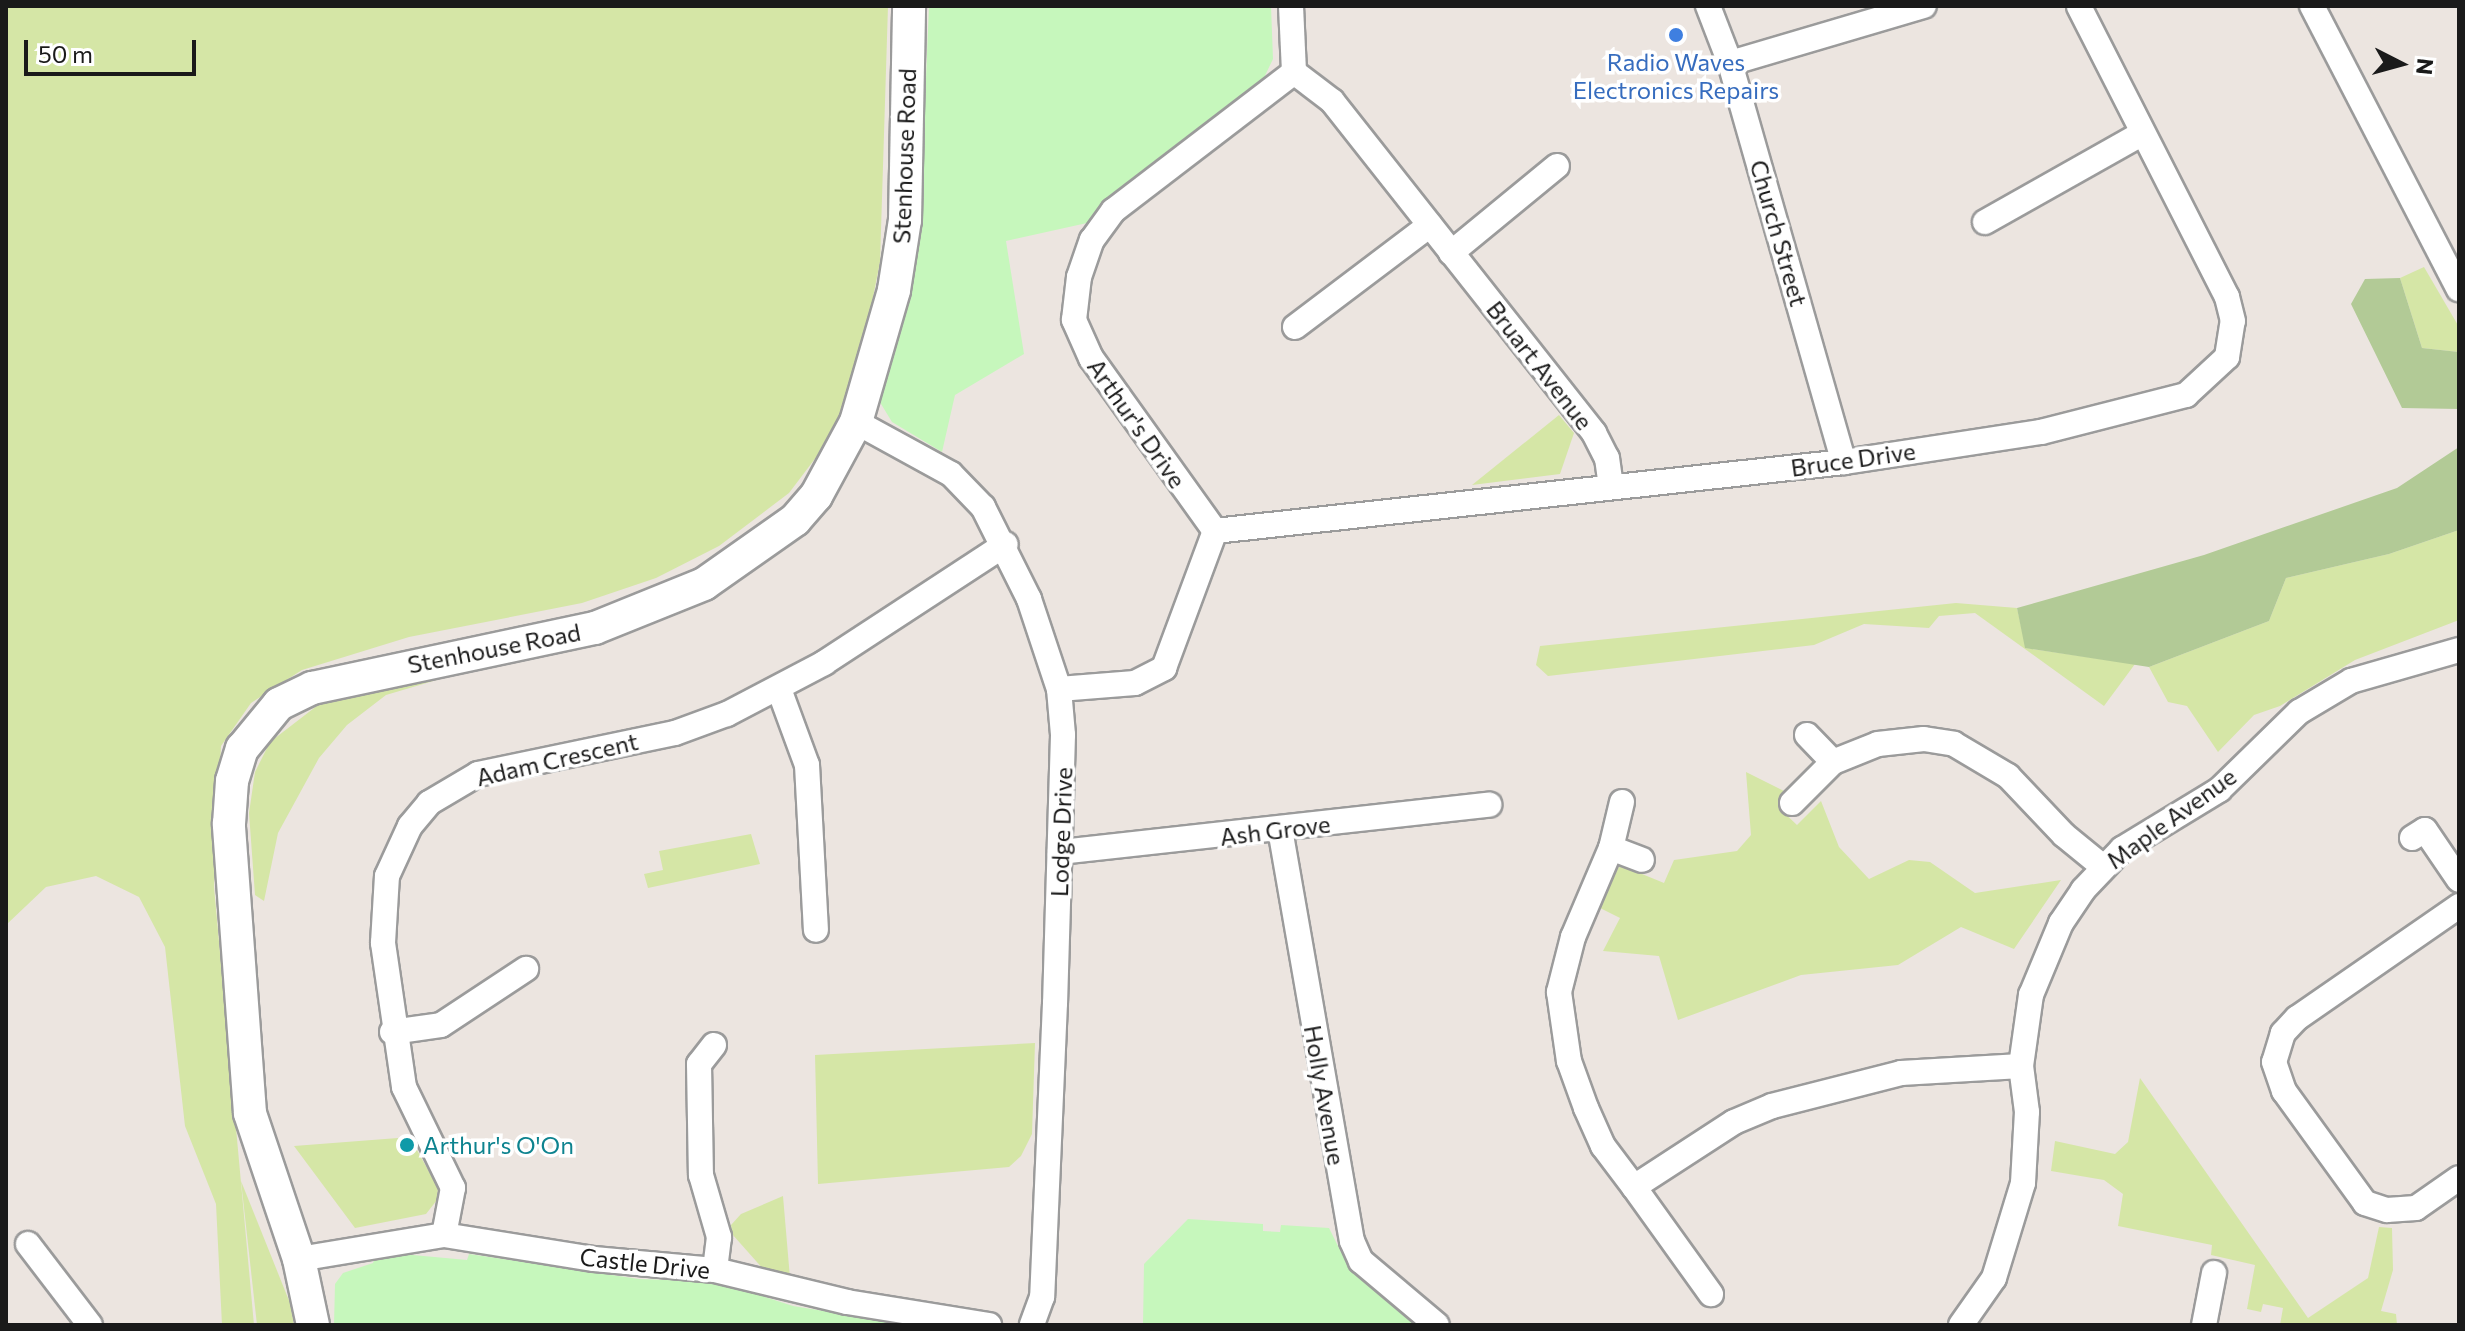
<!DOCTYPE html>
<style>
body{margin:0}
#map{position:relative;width:2465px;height:1331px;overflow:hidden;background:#ece5e0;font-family:Commissioner,sans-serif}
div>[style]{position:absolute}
.grass>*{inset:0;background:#d5e6a6}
.forest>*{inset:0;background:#b2ca96}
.park>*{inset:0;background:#c6f7bc}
.roads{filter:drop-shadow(2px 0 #9b9b9b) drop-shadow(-2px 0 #9b9b9b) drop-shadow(0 2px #9b9b9b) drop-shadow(0 -2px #9b9b9b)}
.minor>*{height:24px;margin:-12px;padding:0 12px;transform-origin:12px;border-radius:12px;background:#fff}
.tertiary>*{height:32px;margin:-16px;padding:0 16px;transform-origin:16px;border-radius:16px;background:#fff}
.dots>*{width:22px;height:22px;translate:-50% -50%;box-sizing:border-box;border:4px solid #fff;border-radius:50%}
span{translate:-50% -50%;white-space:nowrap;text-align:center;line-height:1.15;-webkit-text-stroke:7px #fff;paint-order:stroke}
.shop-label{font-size:24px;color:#366cbe}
.street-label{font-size:24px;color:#1a1a1a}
.culture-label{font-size:24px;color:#0d838f}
.left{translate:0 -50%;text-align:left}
.frame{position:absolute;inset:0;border:8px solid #1a1a1a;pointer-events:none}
.north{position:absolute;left:2361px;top:24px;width:80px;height:80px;-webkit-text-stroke:6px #fff;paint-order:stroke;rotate:96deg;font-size:22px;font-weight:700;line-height:32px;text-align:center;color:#1a1a1a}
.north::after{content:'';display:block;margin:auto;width:28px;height:36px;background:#1a1a1a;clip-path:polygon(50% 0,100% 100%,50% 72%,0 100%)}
.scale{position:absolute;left:24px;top:40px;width:172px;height:36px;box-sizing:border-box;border:4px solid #1a1a1a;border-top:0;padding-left:10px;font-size:24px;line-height:28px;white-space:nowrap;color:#1a1a1a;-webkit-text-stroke:6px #fff;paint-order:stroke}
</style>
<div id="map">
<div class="grass">
<i style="clip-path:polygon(6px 6px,888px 6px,880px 262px,859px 368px,839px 427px,789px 493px,719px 546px,656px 578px,582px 603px,409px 637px,302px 670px,251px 703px,221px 746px,214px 887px,254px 1325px,222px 1325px,216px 1204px,185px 1126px,165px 947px,139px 897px,96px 876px,46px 887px,6px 925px)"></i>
<i style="clip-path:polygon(2424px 267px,2459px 327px,2459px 352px,2422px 348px,2400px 278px)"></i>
<i style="clip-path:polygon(1559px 415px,1574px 433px,1560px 474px,1472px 485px)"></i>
<i style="clip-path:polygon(2459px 530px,2459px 620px,2355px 660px,2280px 706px,2254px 715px,2218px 752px,2187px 706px,2168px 702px,2149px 667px,2269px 621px,2286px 578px,2389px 554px)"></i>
<i style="clip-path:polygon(1956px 603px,2017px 608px,2026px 648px,2135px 664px,2104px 706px,1975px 613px,1939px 616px,1929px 628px,1864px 624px,1814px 645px,1548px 676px,1536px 665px,1540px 646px)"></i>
<i style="clip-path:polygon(541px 649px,386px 695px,347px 725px,319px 758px,278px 833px,264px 901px,255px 895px,249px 813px,255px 772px,270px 742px,331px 695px)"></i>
<i style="clip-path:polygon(1746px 772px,1784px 791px,1778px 807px,1797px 825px,1821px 801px,1839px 847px,1869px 879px,1909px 860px,1930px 862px,1975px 893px,2061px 880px,2014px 949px,1961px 927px,1898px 965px,1801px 975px,1678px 1020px,1659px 956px,1603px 951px,1620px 918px,1598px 907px,1620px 865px,1664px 883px,1674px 860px,1737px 851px,1751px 835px)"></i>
<i style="clip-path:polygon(751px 834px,760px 864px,648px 888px,644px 874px,663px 870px,659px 851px)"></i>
<i style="clip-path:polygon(1035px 1043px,1032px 1134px,1021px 1156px,1009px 1167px,818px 1184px,815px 1055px)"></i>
<i style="clip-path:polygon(2140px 1078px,2308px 1318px,2368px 1278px,2379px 1227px,2392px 1228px,2393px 1270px,2381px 1311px,2396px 1314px,2397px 1325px,2280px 1325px,2283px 1308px,2263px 1304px,2261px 1312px,2247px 1309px,2255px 1265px,2211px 1255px,2212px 1245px,2118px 1226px,2123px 1194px,2104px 1180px,2051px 1171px,2055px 1141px,2115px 1154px,2128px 1142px)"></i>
<i style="clip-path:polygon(398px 1138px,408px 1154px,417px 1150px,438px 1188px,437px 1200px,426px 1214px,355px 1228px,294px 1146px)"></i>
<i style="clip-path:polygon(241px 1181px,290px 1303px,294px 1325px,257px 1325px)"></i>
<i style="clip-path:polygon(783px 1196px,790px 1278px,764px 1270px,732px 1234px,731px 1225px,741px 1214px)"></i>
</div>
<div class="forest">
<i style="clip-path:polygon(2400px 278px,2422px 348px,2459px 352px,2459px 409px,2402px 408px,2351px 304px,2365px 279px)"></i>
<i style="clip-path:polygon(2459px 447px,2459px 530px,2389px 554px,2286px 578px,2269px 621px,2149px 667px,2025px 648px,2017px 608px,2204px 555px,2397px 488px)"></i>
</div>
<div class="park">
<i style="clip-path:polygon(929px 6px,1271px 6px,1273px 59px,1262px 82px,1087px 223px,1006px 241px,1024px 354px,955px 395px,942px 452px,892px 422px,878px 399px,900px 330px,920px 223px)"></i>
<i style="clip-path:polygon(1188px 1219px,1263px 1224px,1263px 1231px,1280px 1232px,1281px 1225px,1329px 1228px,1341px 1252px,1418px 1325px,1143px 1325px,1144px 1264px)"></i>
<i style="clip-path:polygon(391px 1253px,467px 1260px,469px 1254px,639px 1279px,719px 1282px,793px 1306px,910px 1325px,334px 1325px,335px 1284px,343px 1273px,373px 1263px,376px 1254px)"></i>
</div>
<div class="roads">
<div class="minor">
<i style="left:1708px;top:6px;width:61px;rotate:68.9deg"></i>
<i style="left:1730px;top:63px;width:415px;rotate:74.1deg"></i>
<i style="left:2312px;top:6px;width:319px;rotate:62.6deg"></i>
<i style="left:1730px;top:63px;width:202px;rotate:-16.4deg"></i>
<i style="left:1294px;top:72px;width:48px;rotate:37.3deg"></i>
<i style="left:1332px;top:101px;width:423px;rotate:51.7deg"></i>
<i style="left:1594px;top:433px;width:28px;rotate:63deg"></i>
<i style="left:1607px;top:458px;width:28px;rotate:82deg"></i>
<i style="left:1985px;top:222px;width:179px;rotate:-29.4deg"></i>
<i style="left:1451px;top:253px;width:137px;rotate:-39.4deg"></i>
<i style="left:1295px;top:327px;width:169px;rotate:-37.1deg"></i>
<i style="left:856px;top:422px;width:108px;rotate:28.7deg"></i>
<i style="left:951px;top:474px;width:46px;rotate:45.9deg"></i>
<i style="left:983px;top:507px;width:103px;rotate:63.4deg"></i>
<i style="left:1029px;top:599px;width:95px;rotate:71.6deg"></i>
<i style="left:1059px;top:689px;width:46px;rotate:85deg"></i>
<i style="left:1063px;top:735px;width:268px;rotate:91.7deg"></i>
<i style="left:1055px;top:1003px;width:294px;rotate:92.5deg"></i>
<i style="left:1042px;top:1297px;width:30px;rotate:110deg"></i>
<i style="left:1215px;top:531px;width:633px;rotate:-6.26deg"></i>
<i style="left:1844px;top:462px;width:199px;rotate:-8.7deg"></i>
<i style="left:2041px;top:432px;width:150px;rotate:-14.3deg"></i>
<i style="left:2186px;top:395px;width:56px;rotate:-42.8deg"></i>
<i style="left:2227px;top:357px;width:36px;rotate:-81deg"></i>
<i style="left:2233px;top:321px;width:25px;rotate:-104deg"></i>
<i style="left:2227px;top:297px;width:326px;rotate:-117deg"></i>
<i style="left:779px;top:689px;width:81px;rotate:69.8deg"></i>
<i style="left:807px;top:765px;width:165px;rotate:86.9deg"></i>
<i style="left:1059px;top:689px;width:76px;rotate:-4.5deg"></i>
<i style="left:1135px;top:683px;width:33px;rotate:-27deg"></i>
<i style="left:1164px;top:668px;width:146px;rotate:-69.6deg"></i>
<i style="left:1215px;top:531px;width:213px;rotate:-125.6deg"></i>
<i style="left:1091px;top:358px;width:42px;rotate:-114.1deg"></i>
<i style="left:1074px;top:320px;width:43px;rotate:-83.4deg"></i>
<i style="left:1079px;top:277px;width:39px;rotate:-71deg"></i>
<i style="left:1092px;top:240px;width:36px;rotate:-54deg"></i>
<i style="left:1113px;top:211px;width:228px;rotate:-37.5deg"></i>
<i style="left:1294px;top:72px;width:66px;rotate:-92.6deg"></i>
<i style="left:1807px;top:735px;width:37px;rotate:46deg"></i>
<i style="left:1833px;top:762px;width:48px;rotate:-21.8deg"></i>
<i style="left:1878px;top:744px;width:46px;rotate:-6.2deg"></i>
<i style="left:1924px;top:739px;width:30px;rotate:9deg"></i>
<i style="left:1954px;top:744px;width:63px;rotate:30.7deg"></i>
<i style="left:2008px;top:776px;width:81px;rotate:46.5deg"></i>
<i style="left:2064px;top:835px;width:49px;rotate:39.2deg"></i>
<i style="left:1622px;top:802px;width:47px;rotate:103.4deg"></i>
<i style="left:1611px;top:848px;width:97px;rotate:113.1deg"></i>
<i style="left:1573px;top:937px;width:57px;rotate:104.3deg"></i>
<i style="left:1559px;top:992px;width:70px;rotate:81.8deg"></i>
<i style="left:1569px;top:1061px;width:50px;rotate:70.1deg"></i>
<i style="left:1586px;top:1108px;width:42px;rotate:65.9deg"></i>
<i style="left:1603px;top:1146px;width:51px;rotate:52.9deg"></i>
<i style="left:1634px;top:1187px;width:119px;rotate:-33deg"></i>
<i style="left:1734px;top:1122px;width:41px;rotate:-22.8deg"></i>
<i style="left:1772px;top:1106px;width:133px;rotate:-14.3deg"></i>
<i style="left:1901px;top:1073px;width:120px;rotate:-3.3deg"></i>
<i style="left:1792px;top:803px;width:58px;rotate:-45deg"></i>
<i style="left:1280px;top:829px;width:418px;rotate:80.1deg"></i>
<i style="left:1352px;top:1241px;width:22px;rotate:66deg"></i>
<i style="left:1361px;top:1261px;width:99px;rotate:40.1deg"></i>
<i style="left:2412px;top:838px;width:15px;rotate:-32deg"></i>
<i style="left:2425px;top:830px;width:60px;rotate:55.8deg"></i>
<i style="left:1611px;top:848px;width:33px;rotate:21deg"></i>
<i style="left:1060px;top:852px;width:432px;rotate:-6.3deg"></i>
<i style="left:2459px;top:906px;width:197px;rotate:145.3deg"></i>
<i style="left:2297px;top:1018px;width:21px;rotate:133deg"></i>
<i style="left:2283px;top:1033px;width:30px;rotate:107deg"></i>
<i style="left:2274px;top:1062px;width:31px;rotate:71deg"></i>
<i style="left:2284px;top:1091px;width:138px;rotate:54.1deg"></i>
<i style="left:2365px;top:1203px;width:23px;rotate:18deg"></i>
<i style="left:2387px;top:1210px;width:29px;rotate:-4deg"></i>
<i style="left:2416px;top:1208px;width:52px;rotate:-34.9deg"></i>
<i style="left:392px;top:1032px;width:49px;rotate:-8.1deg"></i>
<i style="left:441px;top:1025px;width:102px;rotate:-33.4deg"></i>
<i style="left:714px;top:1045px;width:24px;rotate:128deg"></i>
<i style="left:699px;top:1064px;width:111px;rotate:89deg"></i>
<i style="left:701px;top:1175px;width:65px;rotate:73.8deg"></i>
<i style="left:719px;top:1237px;width:33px;rotate:97deg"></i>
<i style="left:1634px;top:1187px;width:132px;rotate:54.3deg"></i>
<i style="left:444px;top:1235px;width:48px;rotate:-79.2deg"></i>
<i style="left:453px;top:1188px;width:112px;rotate:-115.9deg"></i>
<i style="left:404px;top:1087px;width:146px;rotate:-98.3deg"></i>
<i style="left:383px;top:943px;width:67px;rotate:-86.6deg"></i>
<i style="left:387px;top:876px;width:55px;rotate:-65.3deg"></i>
<i style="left:410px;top:826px;width:30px;rotate:-50deg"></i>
<i style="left:429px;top:803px;width:57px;rotate:-30.6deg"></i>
<i style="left:478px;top:774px;width:201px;rotate:-11.8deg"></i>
<i style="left:675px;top:733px;width:55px;rotate:-20.1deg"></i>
<i style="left:727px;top:714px;width:110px;rotate:-27.7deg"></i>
<i style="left:824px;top:663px;width:217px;rotate:-33.2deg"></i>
<i style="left:28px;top:1244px;width:102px;rotate:52.6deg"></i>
<i style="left:299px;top:1259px;width:147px;rotate:-9.4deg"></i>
<i style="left:444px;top:1235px;width:152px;rotate:9.1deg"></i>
<i style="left:594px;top:1259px;width:121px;rotate:5.2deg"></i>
<i style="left:715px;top:1270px;width:136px;rotate:13.6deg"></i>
<i style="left:847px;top:1302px;width:144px;rotate:9.2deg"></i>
<i style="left:1961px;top:1325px;width:57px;rotate:-54.9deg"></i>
<i style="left:1994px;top:1278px;width:99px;rotate:-73deg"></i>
<i style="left:2023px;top:1183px;width:71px;rotate:-86.8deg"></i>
<i style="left:2027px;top:1112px;width:46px;rotate:-97.4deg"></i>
<i style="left:2021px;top:1066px;width:72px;rotate:-82deg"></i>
<i style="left:2031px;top:995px;width:78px;rotate:-67.4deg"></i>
<i style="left:2061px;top:923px;width:40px;rotate:-56deg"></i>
<i style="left:2083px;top:890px;width:57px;rotate:-46.4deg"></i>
<i style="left:2122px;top:849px;width:114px;rotate:-31.3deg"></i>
<i style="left:2219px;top:790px;width:112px;rotate:-44.3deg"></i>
<i style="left:2299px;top:712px;width:61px;rotate:-30.8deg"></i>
<i style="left:2351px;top:681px;width:112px;rotate:-16deg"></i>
<i style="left:2204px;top:1325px;width:53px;rotate:-79.1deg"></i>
</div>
<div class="tertiary">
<i style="left:313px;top:1325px;width:67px;rotate:-102deg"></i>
<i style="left:299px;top:1259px;width:154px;rotate:-108.6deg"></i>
<i style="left:250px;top:1113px;width:290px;rotate:-94.2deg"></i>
<i style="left:229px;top:824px;width:43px;rotate:-86deg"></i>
<i style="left:232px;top:781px;width:34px;rotate:-73deg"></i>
<i style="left:242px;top:749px;width:58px;rotate:-50.6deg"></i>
<i style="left:279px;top:704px;width:37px;rotate:-26deg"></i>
<i style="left:312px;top:688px;width:289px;rotate:-12deg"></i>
<i style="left:595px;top:628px;width:118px;rotate:-22deg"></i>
<i style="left:704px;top:584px;width:111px;rotate:-35.1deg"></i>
<i style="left:795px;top:520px;width:32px;rotate:-49deg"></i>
<i style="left:816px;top:496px;width:84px;rotate:-61.6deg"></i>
<i style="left:856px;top:422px;width:137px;rotate:-73.9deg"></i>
<i style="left:894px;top:290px;width:71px;rotate:-81.1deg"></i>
<i style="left:905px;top:220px;width:214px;rotate:-88.9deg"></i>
</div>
</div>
<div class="dots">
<i style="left:1676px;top:35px;background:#3f7fe0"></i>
<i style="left:407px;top:1145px;background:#0f9aa8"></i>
</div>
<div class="shop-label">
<span style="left:1676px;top:76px">Radio Waves<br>Electronics Repairs</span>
</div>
<div class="street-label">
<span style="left:904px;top:156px;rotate:-88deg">Stenhouse Road</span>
<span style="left:1779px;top:233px;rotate:74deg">Church Street</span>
<span style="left:1540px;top:365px;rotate:52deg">Bruart Avenue</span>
<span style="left:1137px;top:423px;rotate:55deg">Arthur's Drive</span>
<span style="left:1853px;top:459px;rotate:-8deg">Bruce Drive</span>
<span style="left:494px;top:648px;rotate:-11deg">Stenhouse Road</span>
<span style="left:557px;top:759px;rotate:-13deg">Adam Crescent</span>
<span style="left:2171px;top:818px;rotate:-36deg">Maple Avenue</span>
<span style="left:1275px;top:830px;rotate:-7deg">Ash Grove</span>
<span style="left:1061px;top:832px;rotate:-88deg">Lodge Drive</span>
<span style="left:1325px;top:1095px;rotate:80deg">Holly Avenue</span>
<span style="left:645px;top:1263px;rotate:6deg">Castle Drive</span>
</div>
<div class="culture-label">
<span class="left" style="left:423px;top:1145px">Arthur's O'On</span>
</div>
<div class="frame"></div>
<div class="north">N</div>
<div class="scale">50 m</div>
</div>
